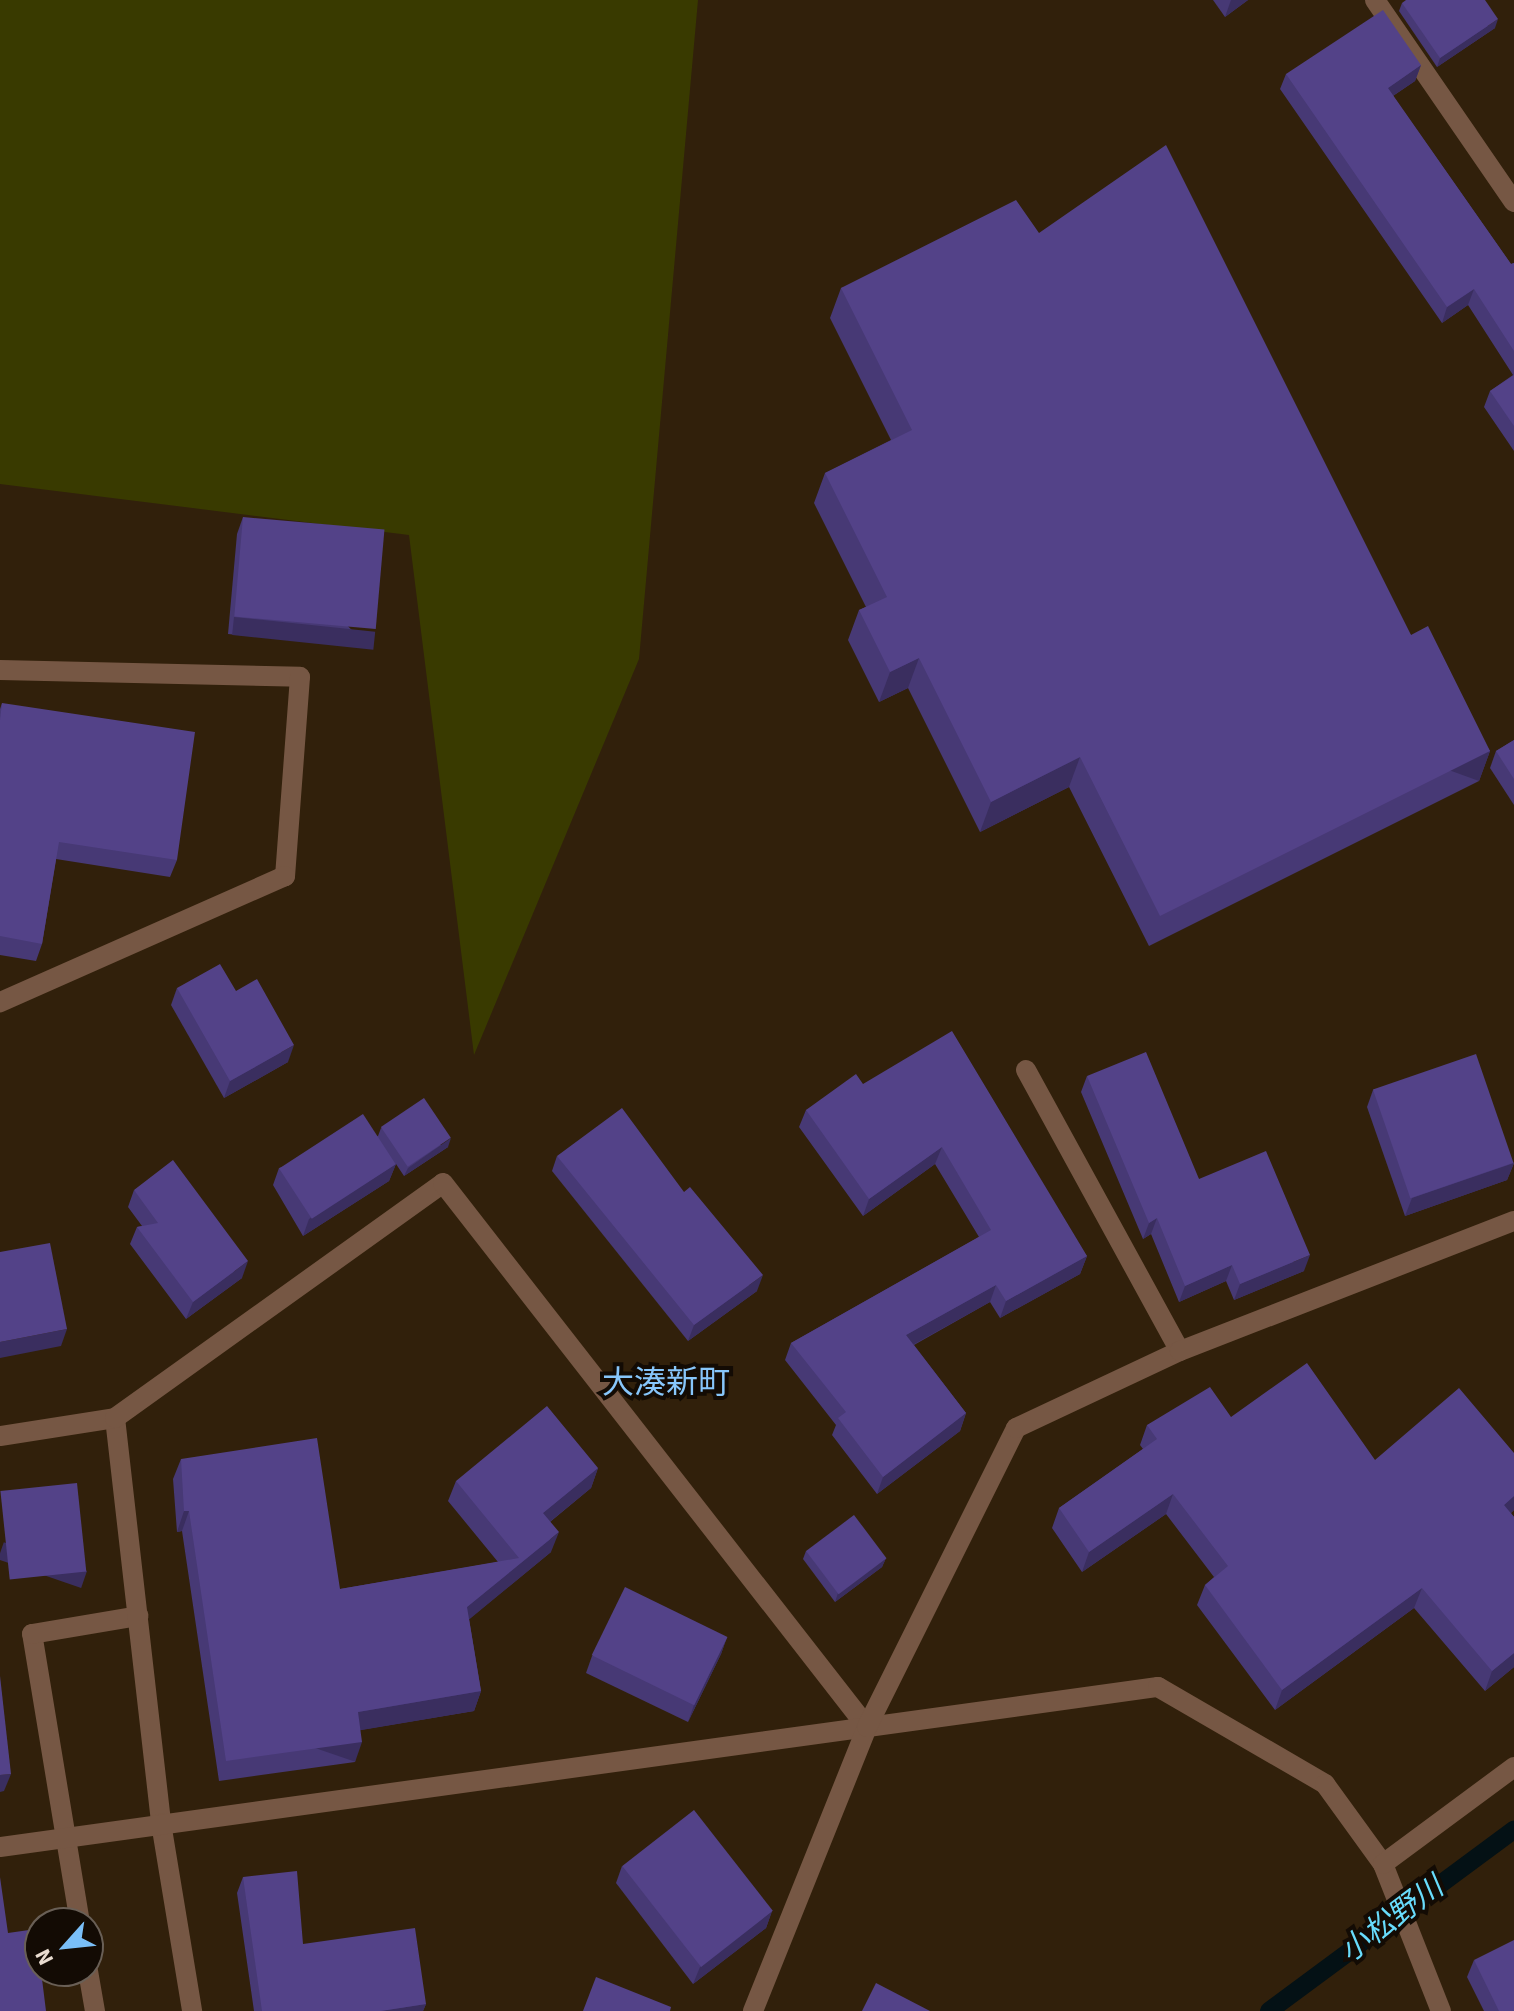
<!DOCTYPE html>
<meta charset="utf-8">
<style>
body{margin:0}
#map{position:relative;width:1514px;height:2011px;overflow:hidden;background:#31200b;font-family:"Source Sans 3","Noto Sans JP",sans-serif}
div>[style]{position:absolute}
.green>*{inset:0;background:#393a00}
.stream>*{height:18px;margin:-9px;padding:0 9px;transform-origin:9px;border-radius:9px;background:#041115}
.service>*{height:20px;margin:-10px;padding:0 10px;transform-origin:10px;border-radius:10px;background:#765744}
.minor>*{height:20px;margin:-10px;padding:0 10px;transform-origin:10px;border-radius:10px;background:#765744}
.wall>*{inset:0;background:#473975}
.shaded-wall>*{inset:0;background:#3a2e5f;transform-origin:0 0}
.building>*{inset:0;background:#534288;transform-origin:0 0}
span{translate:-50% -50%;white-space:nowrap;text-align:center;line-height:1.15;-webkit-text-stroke:8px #130b04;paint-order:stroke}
.water-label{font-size:30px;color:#68dcfc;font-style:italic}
.quarter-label{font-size:32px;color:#87c6fb}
.north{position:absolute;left:24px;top:1907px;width:80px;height:80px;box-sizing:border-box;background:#130b04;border:2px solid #695f56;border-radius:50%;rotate:243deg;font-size:22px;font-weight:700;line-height:32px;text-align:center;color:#e9dcd0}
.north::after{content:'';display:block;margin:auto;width:28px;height:36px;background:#7abff8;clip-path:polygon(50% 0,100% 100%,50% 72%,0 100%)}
</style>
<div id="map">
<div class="green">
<i style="clip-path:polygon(0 0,698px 0,639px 659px,474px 1055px,409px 535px,0 484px)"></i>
</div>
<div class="stream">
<i style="left:1269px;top:2011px;width:305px;rotate:-36.5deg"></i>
</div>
<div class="service">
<i style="left:80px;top:1923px;width:293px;rotate:-99.4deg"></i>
<i style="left:32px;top:1634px;width:108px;rotate:-9.6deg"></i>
<i style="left:88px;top:1971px;width:41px;rotate:80.1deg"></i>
</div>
<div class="minor">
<i style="left:1375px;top:0;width:245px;rotate:55.5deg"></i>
<i style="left:0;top:670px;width:300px;rotate:1.3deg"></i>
<i style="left:300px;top:677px;width:200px;rotate:94.3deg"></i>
<i style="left:285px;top:876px;width:312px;rotate:156.1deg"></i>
<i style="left:1026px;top:1070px;width:320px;rotate:61.3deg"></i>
<i style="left:115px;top:1418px;width:408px;rotate:83.5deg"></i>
<i style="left:161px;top:1823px;width:191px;rotate:80.6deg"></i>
<i style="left:0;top:1436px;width:116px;rotate:-8.9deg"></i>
<i style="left:115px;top:1418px;width:403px;rotate:-35.6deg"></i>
<i style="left:443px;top:1183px;width:690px;rotate:52.07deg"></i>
<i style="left:0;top:1847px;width:1169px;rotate:-7.87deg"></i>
<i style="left:1158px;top:1687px;width:193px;rotate:30.1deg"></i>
<i style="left:1325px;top:1784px;width:99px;rotate:54.1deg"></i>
<i style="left:1383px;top:1864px;width:158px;rotate:68.5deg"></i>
<i style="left:1383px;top:1864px;width:163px;rotate:-36.5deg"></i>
<i style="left:753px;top:2011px;width:306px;rotate:-68.1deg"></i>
<i style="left:867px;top:1727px;width:334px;rotate:-63.5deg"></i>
<i style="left:1016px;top:1428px;width:181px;rotate:-25.2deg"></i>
<i style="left:1180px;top:1351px;width:358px;rotate:-21.3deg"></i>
</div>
<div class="wall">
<i style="clip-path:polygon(1213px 0,1248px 0,1225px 17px)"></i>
<i style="clip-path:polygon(1402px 3px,1495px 28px,1437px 67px,1399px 11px)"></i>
<i style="clip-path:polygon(1421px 65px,1415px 81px,1393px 96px,1511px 264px,1514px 263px,1514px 451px,1484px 407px,1490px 391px,1513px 375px,1468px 305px,1442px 323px,1280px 89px,1286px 74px)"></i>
<i style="clip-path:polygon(1039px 233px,1411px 635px,1490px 751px,1479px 781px,1149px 946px,1069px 787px,980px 832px,908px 688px,879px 702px,848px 640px,859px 610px,866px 607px,814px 503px,825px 473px,891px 440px,830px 318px,841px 288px)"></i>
<i style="clip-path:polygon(243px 517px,369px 648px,228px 634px,237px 534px)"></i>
<i style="clip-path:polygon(2px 703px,177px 860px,170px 877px,56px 859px,42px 944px,36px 961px,0 955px,0 709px)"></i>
<i style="clip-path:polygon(1514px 740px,1514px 805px,1490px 768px,1496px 751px)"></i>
<i style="clip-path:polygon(177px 988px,236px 991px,288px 1062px,224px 1098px,171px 1005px)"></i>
<i style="clip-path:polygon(1087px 1076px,1199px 1179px,1304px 1271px,1234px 1300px,1226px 1281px,1179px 1302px,1151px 1234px,1143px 1239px,1081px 1092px)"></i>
<i style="clip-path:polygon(863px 1084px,1087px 1256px,1080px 1274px,1000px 1318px,990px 1302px,914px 1345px,966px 1413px,960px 1431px,877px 1494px,832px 1435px,836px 1425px,785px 1360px,791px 1343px,979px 1237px,935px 1164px,863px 1216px,799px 1127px,806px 1110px)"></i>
<i style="clip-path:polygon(1373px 1090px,1514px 1163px,1507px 1180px,1405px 1216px,1367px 1107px)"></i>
<i style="clip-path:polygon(381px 1128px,448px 1147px,404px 1176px,396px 1164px,389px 1181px,303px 1236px,273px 1185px,279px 1168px,378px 1136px)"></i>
<i style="clip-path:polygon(557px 1156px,757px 1291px,688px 1341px,552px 1171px)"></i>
<i style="clip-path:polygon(134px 1190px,242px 1278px,186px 1319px,130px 1244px,137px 1227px,142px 1226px,128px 1207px)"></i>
<i style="clip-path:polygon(1231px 1417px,1375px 1460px,1514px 1453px,1514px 1510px,1511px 1513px,1514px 1517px,1514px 1667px,1485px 1691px,1414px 1608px,1275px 1710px,1197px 1605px,1205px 1585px,1214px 1577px,1166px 1514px,1082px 1572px,1052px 1528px,1059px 1508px,1143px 1449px,1140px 1445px,1147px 1425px)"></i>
<i style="clip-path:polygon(181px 1459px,340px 1589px,498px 1562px,448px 1501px,456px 1481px,598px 1468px,591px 1488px,550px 1522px,551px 1552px,469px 1619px,481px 1691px,474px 1711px,360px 1730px,355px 1762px,219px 1781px,182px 1531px,177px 1532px,173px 1479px)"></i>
<i style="clip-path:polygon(806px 1551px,886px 1558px,882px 1567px,835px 1602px,803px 1559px)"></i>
<i style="clip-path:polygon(727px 1637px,721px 1654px,688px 1722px,586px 1673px,592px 1656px)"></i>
<i style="clip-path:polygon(622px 1866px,772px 1911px,766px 1928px,693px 1984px,616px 1883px)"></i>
<i style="clip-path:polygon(243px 1877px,303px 1944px,426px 2004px,423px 2011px,254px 2011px,237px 1893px)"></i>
<i style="clip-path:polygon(1474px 1960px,1514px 2011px,1484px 2011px,1467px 1977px)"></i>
</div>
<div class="shaded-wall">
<i style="clip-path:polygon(1231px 0,1248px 0,1225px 17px)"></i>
<i style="clip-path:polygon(1498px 19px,1495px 28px,1437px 67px,1440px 58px)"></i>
<i style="clip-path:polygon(1421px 65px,1415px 81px,1382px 103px,1388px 88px)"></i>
<i style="clip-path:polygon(1474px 289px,1468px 305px,1442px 323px,1447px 307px)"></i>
<i style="left:234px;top:617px;width:142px;height:18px;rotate:6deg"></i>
<i style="clip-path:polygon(919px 658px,908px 688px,879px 702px,890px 672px)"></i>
<i style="left:1490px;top:751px;width:32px;height:369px;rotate:110deg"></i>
<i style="clip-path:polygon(1080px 757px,1069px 787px,980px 832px,991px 802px)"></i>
<i style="clip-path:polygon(294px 1045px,288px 1062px,224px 1098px,230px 1081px)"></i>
<i style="clip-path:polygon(451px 1138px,448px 1147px,404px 1176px,408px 1168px)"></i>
<i style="clip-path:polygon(942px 1147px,935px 1164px,863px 1216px,869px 1199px)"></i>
<i style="clip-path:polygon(1514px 1163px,1507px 1180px,1405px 1216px,1412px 1198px)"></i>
<i style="clip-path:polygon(396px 1164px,389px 1181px,303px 1236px,309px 1219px)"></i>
<i style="clip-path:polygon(1157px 1218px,1151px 1234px,1143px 1239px,1149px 1223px)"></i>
<i style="clip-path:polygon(1310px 1255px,1304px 1271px,1234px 1300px,1240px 1284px)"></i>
<i style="clip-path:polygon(1087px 1256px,1080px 1274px,1000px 1318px,1006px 1301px)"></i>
<i style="clip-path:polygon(248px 1261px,242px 1278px,186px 1319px,193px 1302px)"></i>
<i style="clip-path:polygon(1232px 1265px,1226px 1281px,1179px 1302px,1185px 1286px)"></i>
<i style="clip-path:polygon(763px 1275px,757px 1291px,688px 1341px,694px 1325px)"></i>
<i style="clip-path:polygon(996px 1285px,990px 1302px,900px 1352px,906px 1335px)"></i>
<i style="clip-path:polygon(67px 1329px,61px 1346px,0 1358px,0 1342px)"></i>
<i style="clip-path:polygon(966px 1413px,960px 1431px,877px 1494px,883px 1477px)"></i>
<i style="clip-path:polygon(598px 1468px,591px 1488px,536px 1533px,543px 1513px)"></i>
<i style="clip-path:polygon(1173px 1494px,1166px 1514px,1082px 1572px,1089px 1552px)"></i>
<i style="clip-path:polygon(1514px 1496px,1514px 1510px,1496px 1525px,1504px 1505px)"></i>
<i style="clip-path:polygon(184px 1511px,189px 1511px,182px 1531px,177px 1532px)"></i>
<i style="clip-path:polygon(559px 1532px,551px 1552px,460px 1627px,467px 1607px)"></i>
<i style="clip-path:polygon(886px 1558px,882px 1567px,835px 1602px,838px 1593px)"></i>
<i style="left:87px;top:1571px;width:18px;height:88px;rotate:109deg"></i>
<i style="clip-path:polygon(1422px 1588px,1414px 1608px,1275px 1710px,1282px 1690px)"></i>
<i style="clip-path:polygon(727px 1637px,721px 1654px,688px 1722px,694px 1705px)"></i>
<i style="clip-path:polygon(1514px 1653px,1514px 1667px,1485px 1691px,1492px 1671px)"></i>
<i style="clip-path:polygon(481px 1691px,474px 1711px,350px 1732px,358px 1712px)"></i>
<i style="left:362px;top:1742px;width:21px;height:137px;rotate:109deg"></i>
<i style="clip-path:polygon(11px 1774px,4px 1791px,0 1792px,0 1775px)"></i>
<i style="clip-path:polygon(772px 1911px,766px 1928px,693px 1984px,700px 1967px)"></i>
<i style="clip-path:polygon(426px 2004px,423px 2011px,380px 2011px)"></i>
</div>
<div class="building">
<i style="clip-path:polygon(1406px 0,1485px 0,1498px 19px,1440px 58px,1402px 3px)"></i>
<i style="clip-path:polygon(1383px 10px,1421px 65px,1388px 88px,1511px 264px,1514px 263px,1514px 351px,1474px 289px,1447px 307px,1286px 74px)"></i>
<i style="clip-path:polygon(1166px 145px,1411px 635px,1428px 626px,1490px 751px,1160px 916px,1080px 757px,991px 802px,919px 658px,890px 672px,859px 610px,887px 597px,825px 473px,912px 430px,841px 288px,1016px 200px,1039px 233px)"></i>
<i style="clip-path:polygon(1514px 375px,1514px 426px,1490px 391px)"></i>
<i style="left:243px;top:517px;width:142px;height:100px;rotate:5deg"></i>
<i style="clip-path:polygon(2px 703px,195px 732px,177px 860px,59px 842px,42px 944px,0 936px,0 720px)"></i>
<i style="clip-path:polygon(1514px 740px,1514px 779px,1496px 751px)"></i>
<i style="clip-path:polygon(220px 964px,236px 991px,257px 979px,294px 1045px,230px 1081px,177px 988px)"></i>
<i style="clip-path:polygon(952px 1031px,1087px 1256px,1006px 1301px,996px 1285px,906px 1335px,966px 1413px,883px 1477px,838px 1418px,846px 1412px,791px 1343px,991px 1230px,942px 1147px,869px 1199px,806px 1110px,856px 1074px,863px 1084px)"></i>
<i style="clip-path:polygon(1146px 1052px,1199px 1179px,1266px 1151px,1310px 1255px,1240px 1284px,1232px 1265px,1185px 1286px,1157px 1218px,1149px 1223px,1087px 1076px)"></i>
<i style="left:1476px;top:1054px;width:115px;height:109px;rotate:71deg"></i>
<i style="left:424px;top:1098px;width:48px;height:52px;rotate:56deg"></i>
<i style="clip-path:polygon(622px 1108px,684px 1192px,690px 1187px,763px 1275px,694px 1325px,557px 1156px)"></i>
<i style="left:363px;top:1114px;width:60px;height:100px;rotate:57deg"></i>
<i style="clip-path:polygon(173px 1160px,248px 1261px,193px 1302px,137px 1227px,158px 1223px,134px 1190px)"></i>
<i style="clip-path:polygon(50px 1243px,67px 1329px,0 1342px,0 1252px)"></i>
<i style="clip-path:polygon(1307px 1363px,1375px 1460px,1459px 1388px,1514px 1453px,1514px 1496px,1504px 1505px,1514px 1517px,1514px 1653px,1492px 1671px,1422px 1588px,1282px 1690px,1205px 1585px,1228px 1566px,1173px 1494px,1089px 1552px,1059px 1508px,1157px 1439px,1147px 1425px,1210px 1387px,1231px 1417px)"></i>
<i style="clip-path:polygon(547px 1406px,598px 1468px,543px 1513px,559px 1532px,467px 1607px,481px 1691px,358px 1712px,362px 1742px,226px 1761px,189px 1511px,184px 1511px,181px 1459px,317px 1438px,340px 1589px,519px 1558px,456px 1481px)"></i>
<i style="left:77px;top:1483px;width:89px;height:77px;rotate:84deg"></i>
<i style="left:854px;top:1515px;width:54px;height:60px;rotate:53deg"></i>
<i style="left:625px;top:1587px;width:114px;height:76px;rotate:26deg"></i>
<i style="clip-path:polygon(0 1676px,11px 1774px,0 1775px)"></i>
<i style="left:694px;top:1810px;width:128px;height:91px;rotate:52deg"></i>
<i style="clip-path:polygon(297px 1871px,303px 1944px,415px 1928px,426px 2004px,381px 2011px,262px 2011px,243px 1877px)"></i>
<i style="clip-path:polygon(0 1877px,8px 1933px,36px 1929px,40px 1971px,41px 1971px,46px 2011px,0 2011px)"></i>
<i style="clip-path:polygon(1514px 1940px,1514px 2011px,1499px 2011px,1474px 1960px)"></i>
<i style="clip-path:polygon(596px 1977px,671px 2007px,670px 2011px,583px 2011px)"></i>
<i style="clip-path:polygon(876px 1983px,930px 2011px,862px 2011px)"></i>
</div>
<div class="water-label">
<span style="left:1392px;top:1920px;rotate:-37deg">小松野川</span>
</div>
<div class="quarter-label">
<span style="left:666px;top:1383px">大湊新町</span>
</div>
<div class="north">N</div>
</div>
